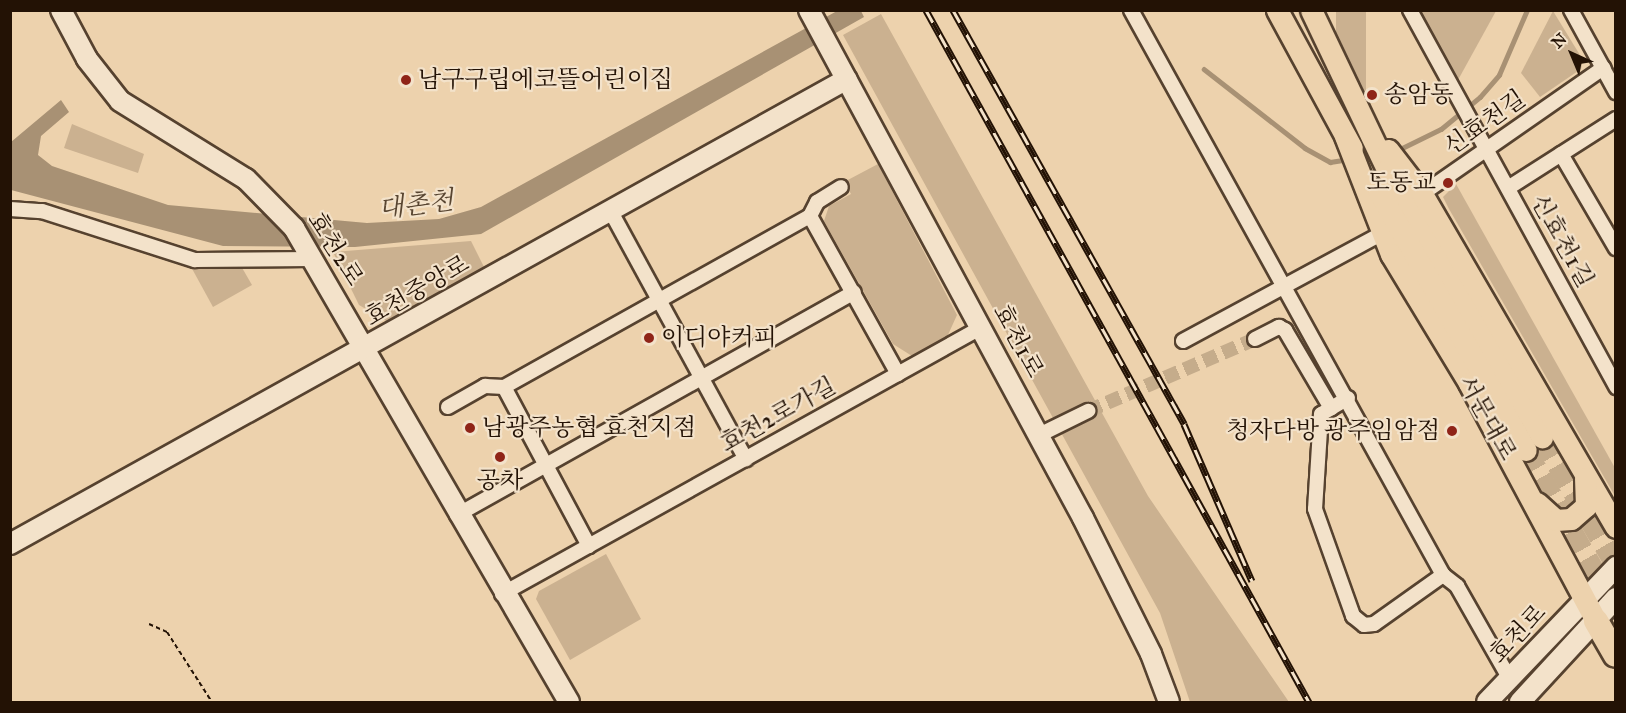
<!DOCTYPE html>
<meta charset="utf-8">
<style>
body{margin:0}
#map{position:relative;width:1626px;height:713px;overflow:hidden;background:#edd2ad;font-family:"IM FELL Great Primer","Noto Serif KR",serif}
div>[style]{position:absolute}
.green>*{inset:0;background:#cbb190;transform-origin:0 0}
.water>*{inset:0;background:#a89174}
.stream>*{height:4.5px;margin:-2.25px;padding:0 2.25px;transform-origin:2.25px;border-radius:2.25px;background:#a89174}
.street-tunnel>*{height:14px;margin-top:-7px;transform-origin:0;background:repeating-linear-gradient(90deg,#c5ac8b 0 14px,transparent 0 21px)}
.primary-tunnel>*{height:21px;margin-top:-10.5px;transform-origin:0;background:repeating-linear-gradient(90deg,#c5ac8b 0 21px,transparent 0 31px)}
.path>*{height:2px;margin-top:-1px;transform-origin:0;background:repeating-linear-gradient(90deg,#231205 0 4.5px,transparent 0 7.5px)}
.roads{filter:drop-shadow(2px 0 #56422f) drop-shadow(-2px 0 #56422f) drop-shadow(0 2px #56422f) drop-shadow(0 -2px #56422f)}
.street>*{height:14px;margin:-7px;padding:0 7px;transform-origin:7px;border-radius:7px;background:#f3e2ca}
.secondary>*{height:20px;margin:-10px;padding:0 10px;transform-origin:10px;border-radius:10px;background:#f3e2ca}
.primary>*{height:21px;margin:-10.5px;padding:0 10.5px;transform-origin:10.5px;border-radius:10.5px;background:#edd2ad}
.highway>*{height:24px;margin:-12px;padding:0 12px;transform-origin:12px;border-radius:12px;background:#edd2ad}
.rail>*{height:7px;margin-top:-3.5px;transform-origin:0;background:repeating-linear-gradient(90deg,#f3e2ca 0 14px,#231205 0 28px);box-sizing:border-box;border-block:2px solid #231205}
.dots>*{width:16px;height:16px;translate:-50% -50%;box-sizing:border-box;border:3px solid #f3e2ca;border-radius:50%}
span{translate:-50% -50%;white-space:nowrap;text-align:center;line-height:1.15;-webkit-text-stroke:4.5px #f3e2ca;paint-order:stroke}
.poi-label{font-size:24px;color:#231205}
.left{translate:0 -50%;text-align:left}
.right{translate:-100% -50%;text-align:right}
.street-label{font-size:24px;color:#231205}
.water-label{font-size:26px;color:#584531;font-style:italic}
.frame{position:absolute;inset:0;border:12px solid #231205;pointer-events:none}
.north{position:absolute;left:1542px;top:24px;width:60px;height:60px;-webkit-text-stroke:4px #f3e2ca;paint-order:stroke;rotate:316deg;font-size:16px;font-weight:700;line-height:24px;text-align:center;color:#231205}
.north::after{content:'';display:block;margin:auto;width:21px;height:27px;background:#231205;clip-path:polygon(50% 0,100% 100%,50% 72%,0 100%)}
</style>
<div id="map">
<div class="green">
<i style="clip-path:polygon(1421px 10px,1496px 11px,1458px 80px,1420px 13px)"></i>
<i style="left:1336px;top:11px;width:30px;height:121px"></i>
<i style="clip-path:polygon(1553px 11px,1583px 60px,1581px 69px,1540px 97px,1521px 73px)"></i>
<i style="clip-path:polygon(881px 14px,1148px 496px,1289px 702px,1190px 702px,1160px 613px,843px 35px)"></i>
<i style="clip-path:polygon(72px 124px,144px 154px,138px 173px,64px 148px)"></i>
<i style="clip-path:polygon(878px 164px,957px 315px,947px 337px,912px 356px,893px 344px,824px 221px,829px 206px,851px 194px,844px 182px)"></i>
<i style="clip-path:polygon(1456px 184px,1615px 468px,1615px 496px,1449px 209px,1443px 197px)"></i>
<i style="clip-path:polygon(471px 241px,485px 269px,388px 322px,359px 305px,333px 252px)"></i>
<i style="clip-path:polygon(190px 265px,241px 266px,252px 285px,213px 307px)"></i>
<i style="clip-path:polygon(606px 554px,641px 619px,570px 660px,536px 599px,539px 591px)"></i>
</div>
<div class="water">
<i style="clip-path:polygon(837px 11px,861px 11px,864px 17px,481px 234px,355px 247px,223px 246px,11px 190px,11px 142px,61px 100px,69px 112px,41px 136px,38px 155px,52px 166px,168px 205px,367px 223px,439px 219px,481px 207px)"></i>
</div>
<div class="stream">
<i style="left:1204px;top:69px;width:128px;rotate:38deg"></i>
<i style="left:1305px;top:148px;width:29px;rotate:29deg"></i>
<i style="left:1330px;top:162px;width:19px;rotate:-9deg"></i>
<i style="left:1396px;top:151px;width:50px;rotate:-26.1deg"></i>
<i style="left:1441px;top:129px;width:50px;rotate:-39.4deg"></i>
<i style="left:1480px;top:97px;width:29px;rotate:-49deg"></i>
<i style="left:1499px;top:75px;width:71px;rotate:-66.7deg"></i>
</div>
<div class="street-tunnel">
<i style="left:1088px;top:411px;width:182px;rotate:-23.3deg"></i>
</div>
<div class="primary-tunnel">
<i style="left:1542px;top:438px;width:147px;rotate:59.8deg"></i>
<i style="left:1526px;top:450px;width:170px;rotate:60.4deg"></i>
</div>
<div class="path">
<i style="left:149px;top:624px;width:20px;rotate:24deg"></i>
<i style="left:167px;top:632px;width:83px;rotate:57.3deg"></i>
</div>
<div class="roads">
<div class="street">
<i style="left:1131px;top:10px;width:645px;rotate:61.09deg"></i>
<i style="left:1443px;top:575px;width:18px;rotate:38deg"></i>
<i style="left:1457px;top:586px;width:109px;rotate:60.4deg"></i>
<i style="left:1410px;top:10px;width:430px;rotate:61.3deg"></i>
<i style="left:1571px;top:10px;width:94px;rotate:61.2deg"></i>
<i style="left:1561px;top:154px;width:109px;rotate:59.7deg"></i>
<i style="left:1508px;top:188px;width:128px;rotate:-32.6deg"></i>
<i style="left:1422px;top:194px;width:221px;rotate:-34.8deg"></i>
<i style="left:10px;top:209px;width:32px;rotate:4deg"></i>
<i style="left:42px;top:211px;width:161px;rotate:17.8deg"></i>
<i style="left:195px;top:260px;width:118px;rotate:-0.5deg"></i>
<i style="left:610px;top:210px;width:284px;rotate:61.4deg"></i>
<i style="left:810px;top:216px;width:16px;rotate:-63deg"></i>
<i style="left:817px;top:202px;width:28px;rotate:-32deg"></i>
<i style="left:1255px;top:339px;width:27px;rotate:-27deg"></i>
<i style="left:1279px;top:327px;width:7px;rotate:27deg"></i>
<i style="left:1285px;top:330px;width:91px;rotate:59.5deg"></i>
<i style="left:1183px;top:341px;width:227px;rotate:-28.4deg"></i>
<i style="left:1348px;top:398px;width:31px;rotate:149deg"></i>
<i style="left:1321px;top:414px;width:95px;rotate:93.6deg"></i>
<i style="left:1315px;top:509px;width:114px;rotate:70.4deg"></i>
<i style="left:1353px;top:616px;width:14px;rotate:39deg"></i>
<i style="left:1364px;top:625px;width:10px;rotate:-6deg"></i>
<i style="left:1374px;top:624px;width:85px;rotate:-35.4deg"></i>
<i style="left:448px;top:407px;width:43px;rotate:-29.6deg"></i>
<i style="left:485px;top:386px;width:19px;rotate:3deg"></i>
<i style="left:1039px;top:435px;width:55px;rotate:-26.1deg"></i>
<i style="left:457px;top:515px;width:455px;rotate:-29.3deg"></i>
<i style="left:589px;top:546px;width:180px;rotate:-118.1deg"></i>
<i style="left:504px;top:387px;width:351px;rotate:-29.2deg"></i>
<i style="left:810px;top:216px;width:181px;rotate:60.9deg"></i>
<i style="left:502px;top:594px;width:549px;rotate:-29.08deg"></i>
</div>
<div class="secondary">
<i style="left:61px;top:10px;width:55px;rotate:62deg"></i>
<i style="left:87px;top:59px;width:53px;rotate:51.8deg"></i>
<i style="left:120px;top:101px;width:148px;rotate:31.8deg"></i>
<i style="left:246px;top:179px;width:69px;rotate:45.6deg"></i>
<i style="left:294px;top:228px;width:548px;rotate:59.88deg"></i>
<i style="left:809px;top:10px;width:577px;rotate:61.66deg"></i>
<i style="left:1083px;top:518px;width:152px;rotate:63.4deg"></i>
<i style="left:1151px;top:654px;width:51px;rotate:69.4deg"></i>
<i style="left:10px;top:544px;width:957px;rotate:-29.05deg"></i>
<i style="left:1487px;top:702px;width:187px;rotate:-46.3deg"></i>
<i style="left:1520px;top:702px;width:142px;rotate:-47.3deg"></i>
</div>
<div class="primary">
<i style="left:1277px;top:10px;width:157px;rotate:61.5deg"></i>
<i style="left:1311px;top:10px;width:176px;rotate:64.5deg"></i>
<i style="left:1387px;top:169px;width:310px;rotate:60deg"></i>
<i style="left:1345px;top:136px;width:127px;rotate:68.7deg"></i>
<i style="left:1391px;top:254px;width:151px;rotate:58.8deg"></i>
<i style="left:1469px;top:383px;width:270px;rotate:61.9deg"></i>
<i style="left:1388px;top:150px;width:56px;rotate:52.3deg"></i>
<i style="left:1422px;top:194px;width:385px;rotate:59.8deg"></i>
<i style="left:1378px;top:190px;width:299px;rotate:60.4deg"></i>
<i style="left:1537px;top:503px;width:25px;rotate:42deg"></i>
<i style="left:1556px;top:520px;width:15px;rotate:-4deg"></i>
<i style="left:1571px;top:519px;width:20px;rotate:-41deg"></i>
<i style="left:1586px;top:506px;width:28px;rotate:-92deg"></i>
</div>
<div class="highway">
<i style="left:1596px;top:621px;width:39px;rotate:60deg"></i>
</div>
</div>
<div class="rail">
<i style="left:926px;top:10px;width:791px;rotate:61.04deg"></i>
<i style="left:953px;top:10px;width:474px;rotate:60.8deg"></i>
<i style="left:1184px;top:424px;width:171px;rotate:66.6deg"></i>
</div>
<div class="dots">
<i style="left:406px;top:80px;background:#8f2418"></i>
<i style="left:1372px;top:95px;background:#8f2418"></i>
<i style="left:1448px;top:183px;background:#8f2418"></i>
<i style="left:649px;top:338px;background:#8f2418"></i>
<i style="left:470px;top:428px;background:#8f2418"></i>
<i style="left:1452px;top:431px;background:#8f2418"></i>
<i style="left:500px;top:457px;background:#8f2418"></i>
</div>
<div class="poi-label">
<span class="left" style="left:418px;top:80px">남구구립에코뜰어린이집</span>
<span class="left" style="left:1384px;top:95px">송암동</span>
<span class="right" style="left:1436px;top:183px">도동교</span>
<span class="left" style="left:661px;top:338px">이디야커피</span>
<span class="left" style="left:482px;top:428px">남광주농협 효천지점</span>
<span class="right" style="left:1440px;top:431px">청자다방 광주임암점</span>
<span style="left:500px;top:481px">공차</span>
</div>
<div class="street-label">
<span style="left:1485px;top:123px;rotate:-35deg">신효천길</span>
<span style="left:1562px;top:241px;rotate:61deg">신효천1길</span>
<span style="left:335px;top:249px;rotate:58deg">효천2로</span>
<span style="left:417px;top:291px;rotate:-30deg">효천중앙로</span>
<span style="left:1018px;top:341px;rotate:62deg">효천1로</span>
<span style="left:778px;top:415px;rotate:-29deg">효천2로가길</span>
<span style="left:1487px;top:418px;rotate:61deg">서문대로</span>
<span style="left:1518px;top:634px;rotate:-47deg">효천로</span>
</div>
<div class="water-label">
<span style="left:416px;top:205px;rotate:-7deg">대촌천</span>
</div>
<div class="frame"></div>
<div class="north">N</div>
</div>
